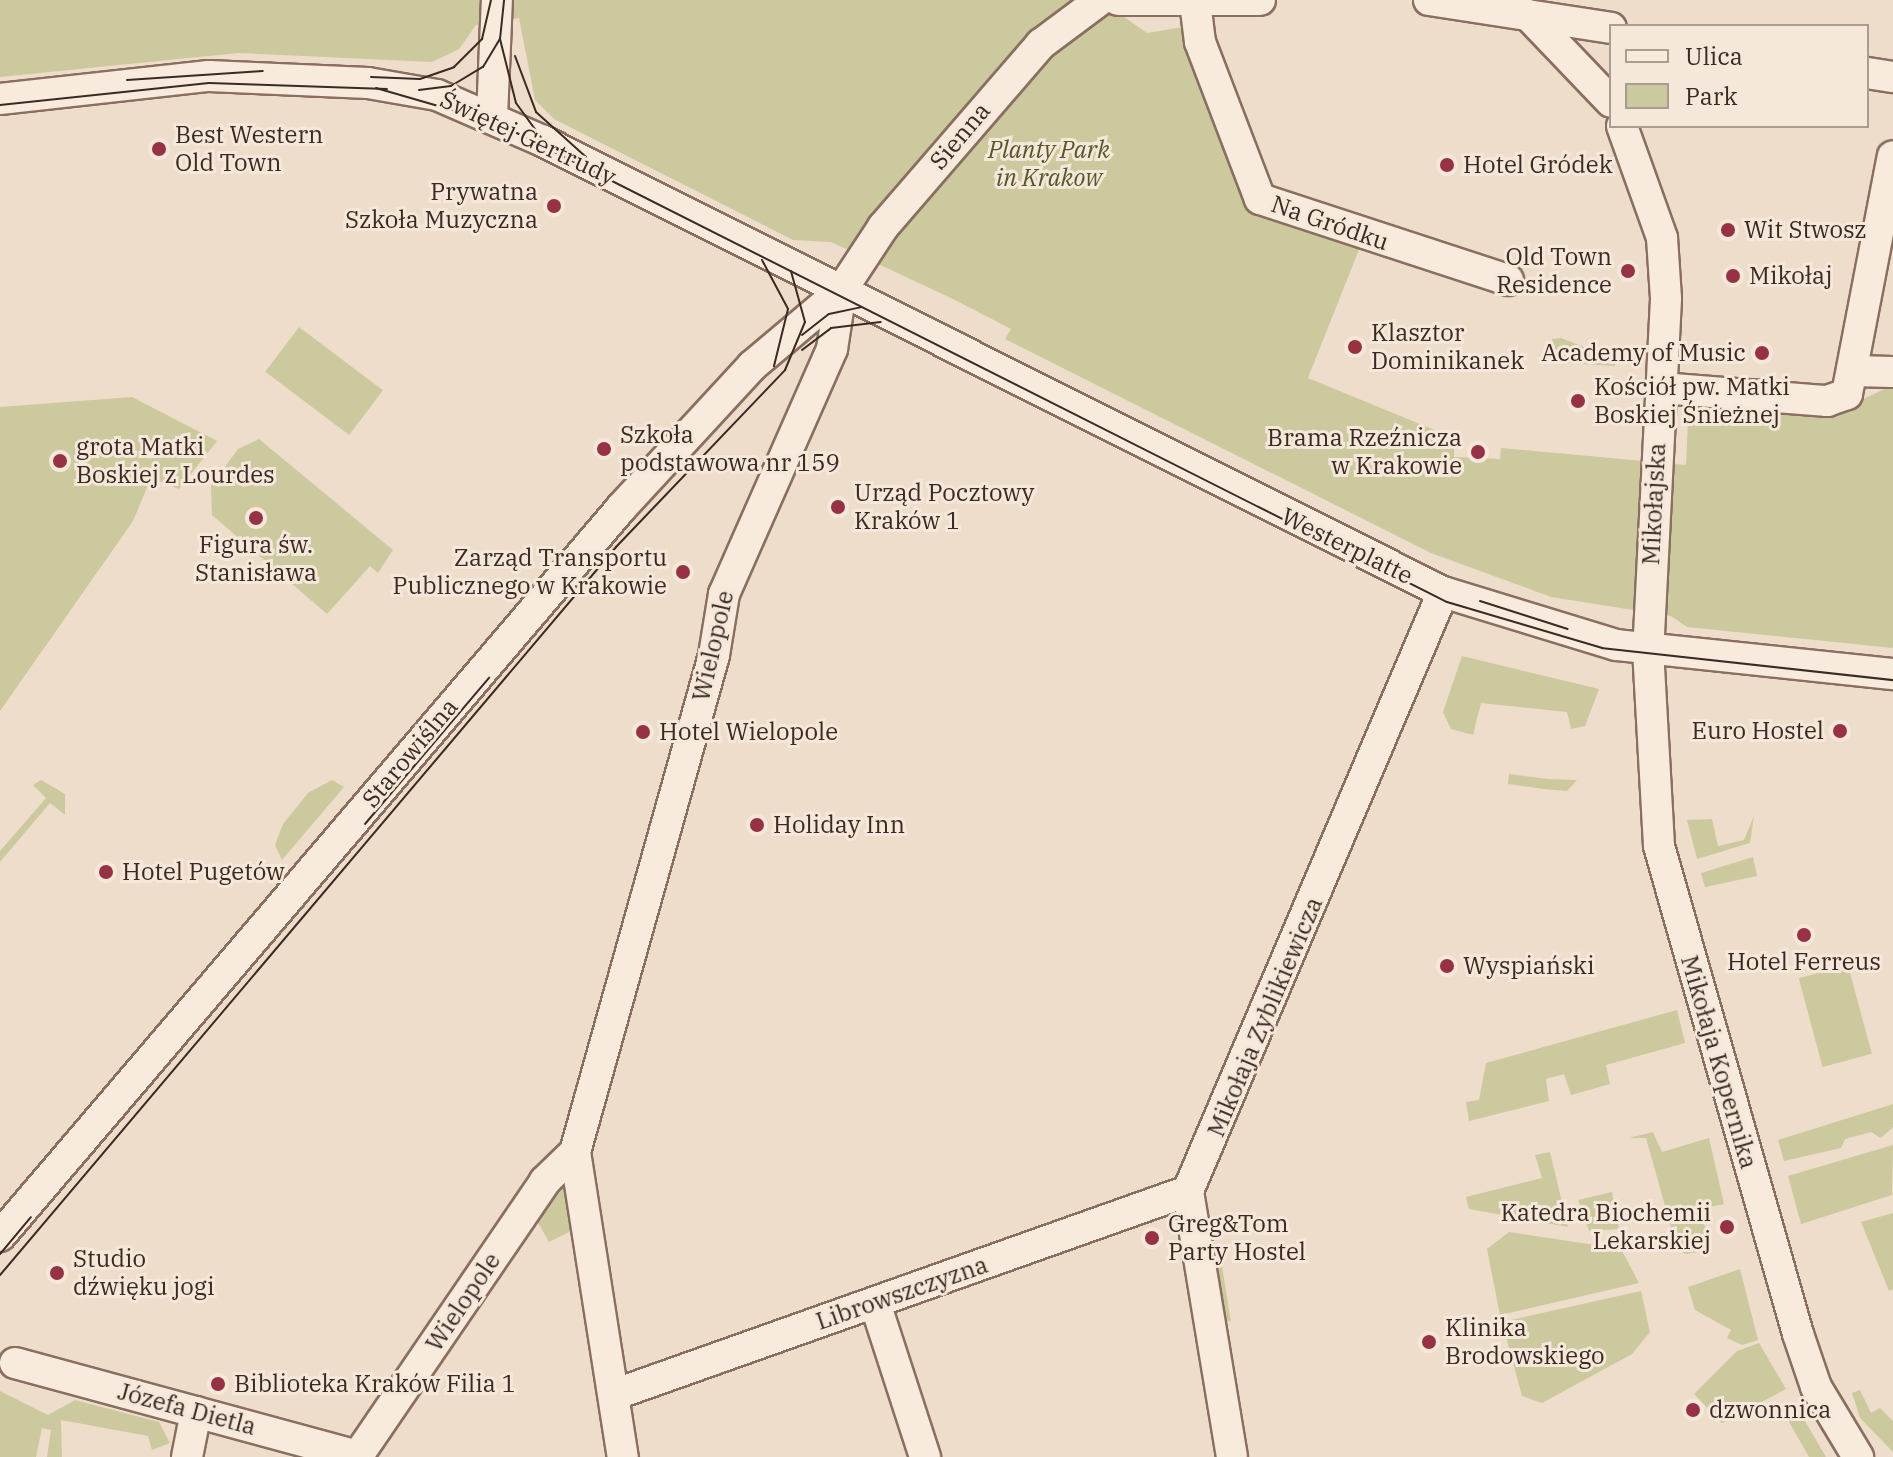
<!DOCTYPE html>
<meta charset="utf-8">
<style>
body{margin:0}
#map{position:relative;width:1893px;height:1457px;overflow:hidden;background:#eeddca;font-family:"IBM Plex Serif",serif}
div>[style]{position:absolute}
.green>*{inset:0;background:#ccc99e;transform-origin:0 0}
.roads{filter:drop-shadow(2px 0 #8a6e5f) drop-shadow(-2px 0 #8a6e5f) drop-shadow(0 2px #8a6e5f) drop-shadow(0 -2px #8a6e5f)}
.minor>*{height:30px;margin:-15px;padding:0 15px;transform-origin:15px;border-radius:15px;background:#f8ebde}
.tram>*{height:2px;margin:-1px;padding:0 1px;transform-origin:1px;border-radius:1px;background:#3b2922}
.dots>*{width:22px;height:22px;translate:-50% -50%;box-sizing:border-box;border:4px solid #f5e8da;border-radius:50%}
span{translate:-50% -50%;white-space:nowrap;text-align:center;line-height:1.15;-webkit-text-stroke:6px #f5e8da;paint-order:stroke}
.poi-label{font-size:24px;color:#3b2922}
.left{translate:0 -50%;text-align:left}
.right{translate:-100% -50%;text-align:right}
.street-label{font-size:24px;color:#3b2922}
.park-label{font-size:24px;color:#545729;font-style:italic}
.legend{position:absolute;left:1609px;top:24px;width:260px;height:104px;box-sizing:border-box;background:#f5e8da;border:2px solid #ab9c90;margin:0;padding:10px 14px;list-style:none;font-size:24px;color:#3b2922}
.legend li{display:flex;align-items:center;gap:16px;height:40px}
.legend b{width:40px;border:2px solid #ab9c90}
</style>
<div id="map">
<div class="green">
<i style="clip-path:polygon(0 0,1100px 0,1147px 33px,1189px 26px,1250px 197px,1360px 247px,1308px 378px,1454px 438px,1454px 457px,1500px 459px,1501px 448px,1686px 465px,1689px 399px,1836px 412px,1893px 385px,1893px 648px,1687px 627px,1671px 616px,1551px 597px,1431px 553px,1005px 339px,1011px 329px,953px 299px,831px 242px,793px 240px,554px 119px,535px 100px,519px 18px,476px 25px,459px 49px,432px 62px,238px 53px,0 77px)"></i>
<i style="left:299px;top:327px;width:105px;height:56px;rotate:37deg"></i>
<i style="clip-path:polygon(1561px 338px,1615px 359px,1615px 366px,1553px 362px,1552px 339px)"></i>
<i style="clip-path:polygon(132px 397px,217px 441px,179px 489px,151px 478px,133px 521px,0 711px,0 407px)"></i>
<i style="clip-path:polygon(259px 439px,393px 550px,378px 573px,370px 566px,327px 614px,212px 515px,211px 486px,238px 449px)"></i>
<i style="clip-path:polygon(1462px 656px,1599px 689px,1585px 726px,1571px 729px,1567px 712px,1481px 703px,1473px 735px,1451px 729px,1443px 712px)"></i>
<i style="clip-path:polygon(1509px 774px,1548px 779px,1577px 780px,1567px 791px,1544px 789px,1508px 784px)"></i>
<i style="clip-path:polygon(41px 780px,65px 794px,65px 815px,50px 803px,0 862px,0 851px,46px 798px,33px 785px)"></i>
<i style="clip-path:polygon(332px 780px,344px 787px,282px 860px,275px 845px,283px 824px,308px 793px)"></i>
<i style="clip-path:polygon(1754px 816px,1750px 843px,1697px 859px,1687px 820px,1712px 819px,1718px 846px,1744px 840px)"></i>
<i style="clip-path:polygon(1753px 857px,1757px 876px,1705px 887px,1701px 873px)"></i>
<i style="left:1848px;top:965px;width:92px;height:51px;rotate:75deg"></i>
<i style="clip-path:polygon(1677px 1010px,1685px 1043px,1606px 1065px,1610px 1084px,1571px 1095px,1564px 1074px,1546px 1079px,1549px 1101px,1469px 1121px,1466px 1102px,1479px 1100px,1486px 1063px)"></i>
<i style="clip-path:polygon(1893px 1104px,1893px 1127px,1881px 1138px,1871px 1132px,1845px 1139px,1841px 1148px,1784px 1161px,1778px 1140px)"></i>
<i style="clip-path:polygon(1653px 1132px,1662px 1152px,1709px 1138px,1724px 1204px,1701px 1209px,1710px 1250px,1685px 1254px,1676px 1245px,1646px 1138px,1629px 1138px)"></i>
<i style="clip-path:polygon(1893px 1145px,1892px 1195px,1801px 1224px,1788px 1176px)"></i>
<i style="clip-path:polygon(1550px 1152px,1568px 1227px,1469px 1209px,1466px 1197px,1542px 1178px,1535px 1155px)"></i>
<i style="clip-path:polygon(565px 1182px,571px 1231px,549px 1242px,537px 1221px)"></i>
<i style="clip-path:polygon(1612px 1192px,1619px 1229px,1589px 1231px,1578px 1200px)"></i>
<i style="clip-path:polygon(1893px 1213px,1893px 1289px,1889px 1291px,1861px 1222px)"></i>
<i style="clip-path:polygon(1509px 1232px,1621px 1249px,1639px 1283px,1500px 1315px,1487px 1249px)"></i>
<i style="left:1219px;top:1247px;width:75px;height:8px;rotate:81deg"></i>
<i style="clip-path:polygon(1740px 1269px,1758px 1340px,1742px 1345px,1727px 1338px,1731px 1330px,1695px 1310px,1688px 1287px)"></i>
<i style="clip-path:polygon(1641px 1291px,1650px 1332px,1632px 1354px,1542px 1403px,1522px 1396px,1502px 1322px)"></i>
<i style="clip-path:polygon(1759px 1343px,1786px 1389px,1722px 1423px,1694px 1394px,1737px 1351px)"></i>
<i style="clip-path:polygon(1860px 1390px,1871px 1413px,1880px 1408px,1893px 1421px,1893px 1452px,1860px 1418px,1852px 1393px)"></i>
<i style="clip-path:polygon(0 1391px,48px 1415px,75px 1400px,159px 1422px,170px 1443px,152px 1450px,148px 1436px,61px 1420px,62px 1457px,47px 1457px,51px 1430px,42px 1428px,36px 1457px,0 1457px)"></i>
<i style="clip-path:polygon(1795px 1404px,1826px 1457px,1809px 1457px,1789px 1422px)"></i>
</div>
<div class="roads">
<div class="minor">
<i style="left:1118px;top:0;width:142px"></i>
<i style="left:1429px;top:0;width:184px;rotate:8.7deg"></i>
<i style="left:1195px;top:2px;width:40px;rotate:82.9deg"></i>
<i style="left:1200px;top:42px;width:168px;rotate:69.1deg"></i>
<i style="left:1260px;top:199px;width:261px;rotate:18.1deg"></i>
<i style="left:1528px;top:15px;width:120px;rotate:46.3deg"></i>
<i style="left:1867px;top:73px;width:26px;rotate:9deg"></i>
<i style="left:0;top:99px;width:210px;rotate:-6.3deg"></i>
<i style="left:209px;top:76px;width:159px;rotate:2.5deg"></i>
<i style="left:368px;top:83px;width:70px;rotate:9.9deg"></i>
<i style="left:437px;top:95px;width:116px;rotate:23.5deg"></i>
<i style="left:543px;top:141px;width:1007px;rotate:26.62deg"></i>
<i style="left:1443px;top:592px;width:181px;rotate:17deg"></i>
<i style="left:1616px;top:645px;width:279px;rotate:6deg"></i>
<i style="left:492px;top:117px;width:117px;rotate:-87.6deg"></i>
<i style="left:1622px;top:126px;width:119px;rotate:70.3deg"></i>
<i style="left:1662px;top:238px;width:61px;rotate:86.2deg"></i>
<i style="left:1666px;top:299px;width:350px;rotate:92.9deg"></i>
<i style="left:1648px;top:649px;width:197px;rotate:86.8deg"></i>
<i style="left:1659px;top:846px;width:507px;rotate:74.1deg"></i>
<i style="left:1798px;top:1334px;width:56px;rotate:71.2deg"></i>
<i style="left:1816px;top:1387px;width:82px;rotate:59deg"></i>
<i style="left:1852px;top:371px;width:41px;rotate:1.4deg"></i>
<i style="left:1661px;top:388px;width:167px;rotate:4.5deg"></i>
<i style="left:1827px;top:401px;width:21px;rotate:-19deg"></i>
<i style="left:1847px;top:394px;width:242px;rotate:-79.1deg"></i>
<i style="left:575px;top:1152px;width:309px;rotate:81.1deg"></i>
<i style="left:0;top:1236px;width:958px;rotate:-49.53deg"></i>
<i style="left:622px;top:507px;width:192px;rotate:-47.3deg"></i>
<i style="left:752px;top:366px;width:116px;rotate:-40.1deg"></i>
<i style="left:841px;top:291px;width:77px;rotate:-56.7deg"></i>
<i style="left:883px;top:227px;width:242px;rotate:-49.2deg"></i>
<i style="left:1041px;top:44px;width:74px;rotate:-36.7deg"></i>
<i style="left:875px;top:1303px;width:162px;rotate:72deg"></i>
<i style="left:15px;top:1363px;width:355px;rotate:15.2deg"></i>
<i style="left:616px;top:1394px;width:607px;rotate:-19.54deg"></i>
<i style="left:187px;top:1457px;width:46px;rotate:-78.7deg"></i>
<i style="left:357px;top:1457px;width:334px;rotate:-55.7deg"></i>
<i style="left:545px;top:1181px;width:42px;rotate:-44deg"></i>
<i style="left:575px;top:1152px;width:516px;rotate:-74.37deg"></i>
<i style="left:714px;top:655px;width:62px;rotate:-80.7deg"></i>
<i style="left:724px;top:594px;width:268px;rotate:-66.2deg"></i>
<i style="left:832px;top:349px;width:59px;rotate:-81.2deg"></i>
<i style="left:1232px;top:1457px;width:270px;rotate:-99.4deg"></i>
<i style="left:1188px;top:1191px;width:651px;rotate:-66.94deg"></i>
</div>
</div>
<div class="tram">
<i style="left:500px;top:39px;width:66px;rotate:76deg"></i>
<i style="left:516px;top:103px;width:49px;rotate:54.1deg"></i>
<i style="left:515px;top:56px;width:60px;rotate:69.4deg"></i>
<i style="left:536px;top:112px;width:67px;rotate:42deg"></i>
<i style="left:371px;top:77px;width:49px;rotate:2.3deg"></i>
<i style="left:420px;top:79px;width:36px;rotate:-19deg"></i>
<i style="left:454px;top:67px;width:40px;rotate:-45deg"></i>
<i style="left:482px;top:39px;width:40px;rotate:-77deg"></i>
<i style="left:127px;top:80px;width:136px;rotate:-3.8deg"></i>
<i style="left:376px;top:88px;width:126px;rotate:16.1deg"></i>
<i style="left:497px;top:123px;width:1064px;rotate:26.76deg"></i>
<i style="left:1447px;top:602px;width:162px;rotate:16.5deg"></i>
<i style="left:1602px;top:648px;width:293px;rotate:6.3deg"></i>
<i style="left:419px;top:90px;width:32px;rotate:-7deg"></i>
<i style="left:451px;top:86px;width:37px;rotate:-31deg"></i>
<i style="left:483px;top:67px;width:33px;rotate:-59deg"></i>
<i style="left:500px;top:39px;width:39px;rotate:-84deg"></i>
<i style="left:0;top:105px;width:210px;rotate:-6deg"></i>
<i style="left:209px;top:83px;width:178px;rotate:1.9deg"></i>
<i style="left:762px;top:260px;width:55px;rotate:62deg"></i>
<i style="left:788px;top:309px;width:59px;rotate:103.8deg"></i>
<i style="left:802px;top:335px;width:34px;rotate:-38deg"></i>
<i style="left:829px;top:314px;width:33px;rotate:-12deg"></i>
<i style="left:802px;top:350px;width:36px;rotate:-37deg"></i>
<i style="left:831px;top:328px;width:50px;rotate:-6.8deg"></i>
<i style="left:1480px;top:601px;width:92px;rotate:17.7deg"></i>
<i style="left:365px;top:824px;width:192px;rotate:-49.7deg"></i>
<i style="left:0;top:1254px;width:48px;rotate:-50deg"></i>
<i style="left:0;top:1275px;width:954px;rotate:-49.76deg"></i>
<i style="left:616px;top:547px;width:245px;rotate:-46.3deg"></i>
<i style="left:785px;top:370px;width:52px;rotate:-67.4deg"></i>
<i style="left:805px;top:322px;width:53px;rotate:-105.4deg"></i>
</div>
<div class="dots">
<i style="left:159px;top:149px;background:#973144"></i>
<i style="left:1447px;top:165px;background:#973144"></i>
<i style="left:554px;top:206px;background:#973144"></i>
<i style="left:1728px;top:230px;background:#973144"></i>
<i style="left:1628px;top:271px;background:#973144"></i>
<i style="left:1733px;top:276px;background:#973144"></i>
<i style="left:1355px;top:347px;background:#973144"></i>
<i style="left:1762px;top:353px;background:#973144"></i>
<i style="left:1578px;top:401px;background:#973144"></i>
<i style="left:604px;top:449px;background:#973144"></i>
<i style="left:1478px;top:452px;background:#973144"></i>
<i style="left:60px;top:461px;background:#973144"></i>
<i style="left:838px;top:507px;background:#973144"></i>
<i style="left:256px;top:518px;background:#973144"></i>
<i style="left:683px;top:572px;background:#973144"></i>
<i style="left:1840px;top:731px;background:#973144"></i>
<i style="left:643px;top:732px;background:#973144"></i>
<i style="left:757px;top:825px;background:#973144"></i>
<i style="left:106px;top:872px;background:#973144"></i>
<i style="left:1804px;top:935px;background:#973144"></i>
<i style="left:1447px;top:966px;background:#973144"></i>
<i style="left:1727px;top:1227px;background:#973144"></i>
<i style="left:1152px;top:1238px;background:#973144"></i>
<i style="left:57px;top:1273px;background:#973144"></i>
<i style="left:1429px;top:1342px;background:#973144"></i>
<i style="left:218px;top:1384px;background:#973144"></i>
<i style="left:1693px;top:1410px;background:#973144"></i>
</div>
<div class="poi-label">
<span class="left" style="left:175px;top:149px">Best Western<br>Old Town</span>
<span class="left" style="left:1463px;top:165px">Hotel Gródek</span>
<span class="right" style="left:538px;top:206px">Prywatna<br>Szkoła Muzyczna</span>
<span class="left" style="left:1744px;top:230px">Wit Stwosz</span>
<span class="right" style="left:1612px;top:271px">Old Town<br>Residence</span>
<span class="left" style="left:1749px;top:276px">Mikołaj</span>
<span class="left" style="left:1371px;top:347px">Klasztor<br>Dominikanek</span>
<span class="right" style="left:1746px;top:353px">Academy of Music</span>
<span class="left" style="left:1594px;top:401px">Kościół pw. Matki<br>Boskiej Śnieżnej</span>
<span class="left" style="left:620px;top:449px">Szkoła<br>podstawowa nr 159</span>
<span class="right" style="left:1462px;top:452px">Brama Rzeźnicza<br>w Krakowie</span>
<span class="left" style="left:76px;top:461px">grota Matki<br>Boskiej z Lourdes</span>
<span class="left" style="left:854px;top:507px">Urząd Pocztowy<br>Kraków 1</span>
<span style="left:256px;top:559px">Figura św.<br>Stanisława</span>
<span class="right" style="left:667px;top:572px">Zarząd Transportu<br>Publicznego w Krakowie</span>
<span class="right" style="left:1824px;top:731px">Euro Hostel</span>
<span class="left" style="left:659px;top:732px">Hotel Wielopole</span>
<span class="left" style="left:773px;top:825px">Holiday Inn</span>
<span class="left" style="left:122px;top:872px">Hotel Pugetów</span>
<span style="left:1804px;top:962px">Hotel Ferreus</span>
<span class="left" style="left:1463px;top:966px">Wyspiański</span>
<span class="right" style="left:1711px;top:1227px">Katedra Biochemii<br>Lekarskiej</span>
<span class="left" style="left:1168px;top:1238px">Greg&amp;Tom<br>Party Hostel</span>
<span class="left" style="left:73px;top:1273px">Studio<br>dźwięku jogi</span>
<span class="left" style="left:1445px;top:1342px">Klinika<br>Brodowskiego</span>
<span class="left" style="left:234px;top:1384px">Biblioteka Kraków Filia 1</span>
<span class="left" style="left:1709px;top:1410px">dzwonnica</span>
</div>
<div class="street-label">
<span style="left:960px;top:136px;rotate:-50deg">Sienna</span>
<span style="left:528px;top:138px;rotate:25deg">Świętej Gertrudy</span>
<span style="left:1330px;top:223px;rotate:19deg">Na Gródku</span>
<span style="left:1654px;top:504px;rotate:-87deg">Mikołajska</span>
<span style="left:1347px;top:546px;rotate:26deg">Westerplatte</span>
<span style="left:713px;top:646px;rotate:-77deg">Wielopole</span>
<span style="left:410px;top:753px;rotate:-50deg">Starowiślna</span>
<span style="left:1265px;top:1017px;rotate:-67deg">Mikołaja Zyblikiewicza</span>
<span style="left:1719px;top:1062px;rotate:74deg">Mikołaja Kopernika</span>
<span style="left:902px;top:1293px;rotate:-19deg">Librowszczyzna</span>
<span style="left:463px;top:1302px;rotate:-56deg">Wielopole</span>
<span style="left:187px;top:1409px;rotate:15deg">Józefa Dietla</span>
</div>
<div class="park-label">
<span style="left:1049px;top:164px">Planty Park<br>in Krakow</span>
</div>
<ul class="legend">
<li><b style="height:10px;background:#f8ebde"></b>Ulica</li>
<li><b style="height:22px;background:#ccc99e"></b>Park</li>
</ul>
</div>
